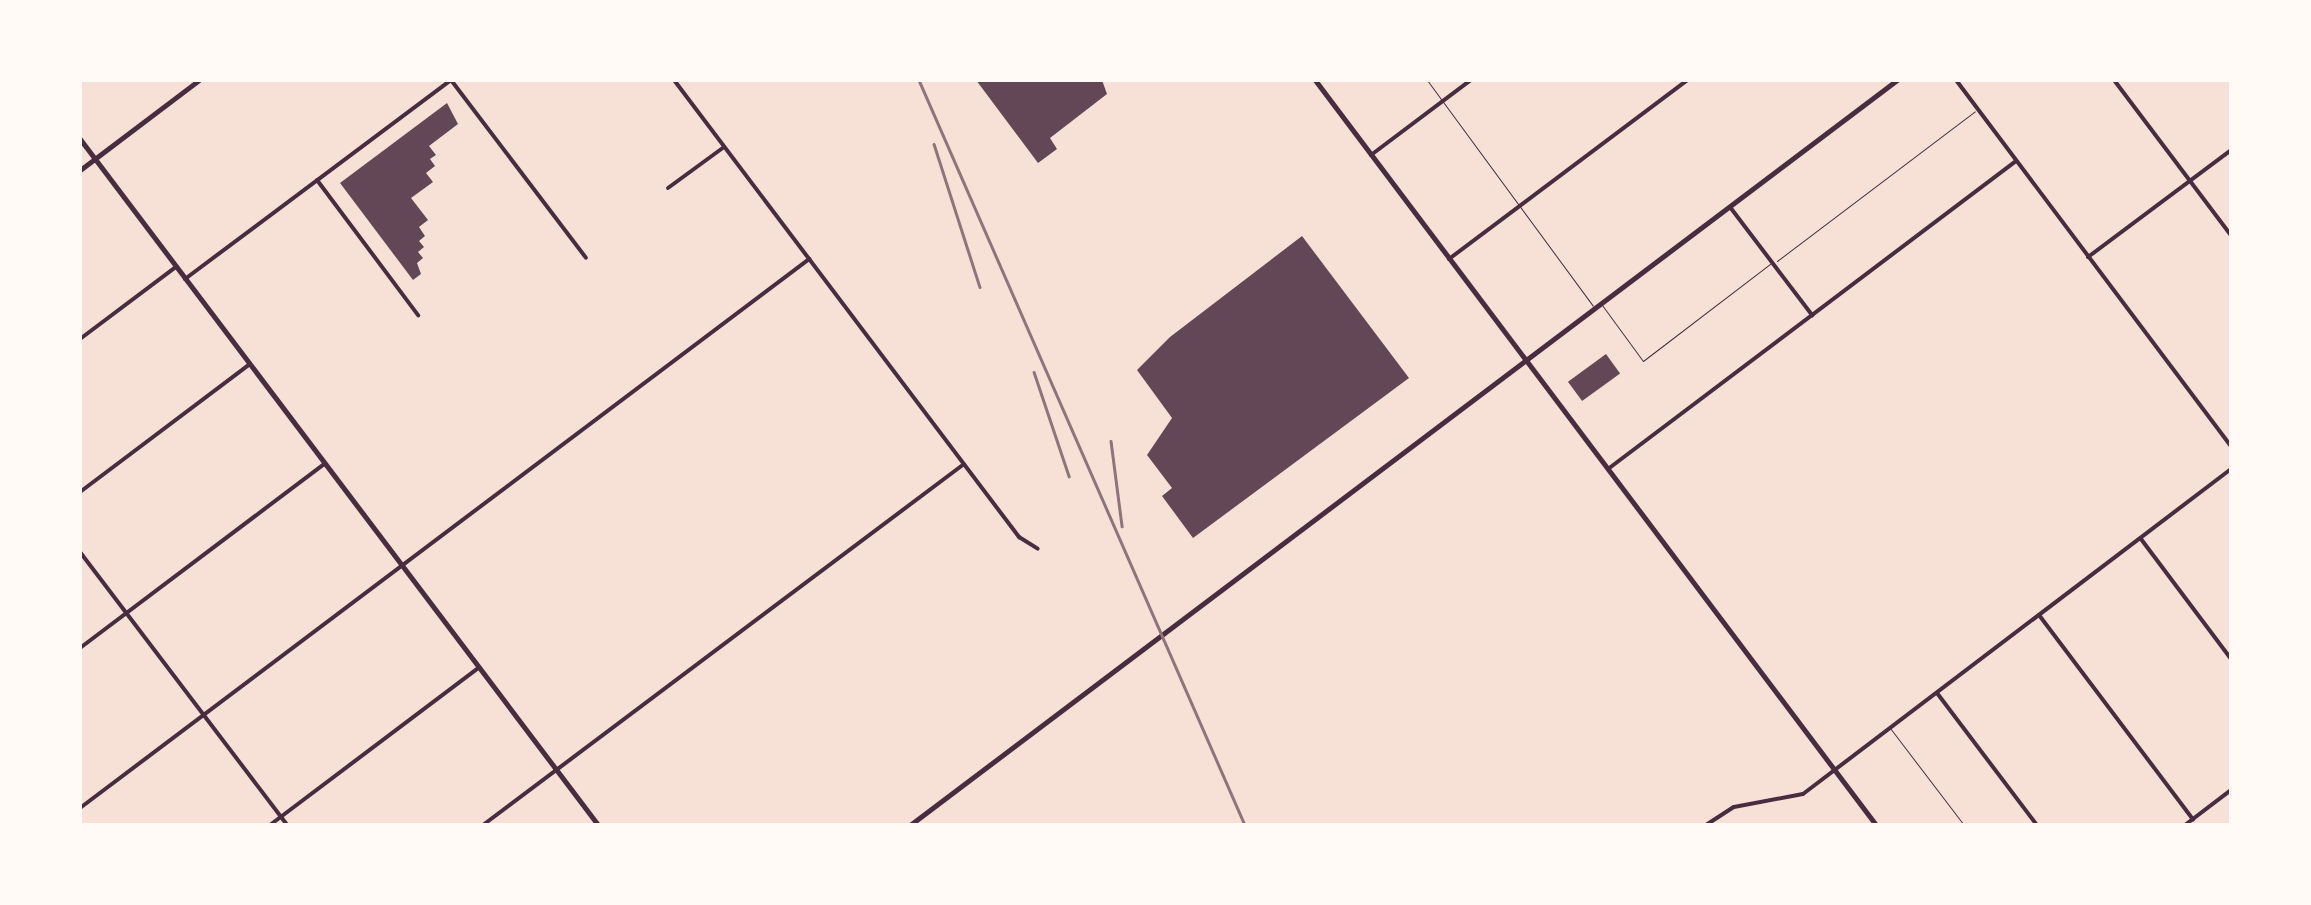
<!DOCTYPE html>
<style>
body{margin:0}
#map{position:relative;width:2311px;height:905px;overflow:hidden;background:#f7e1d7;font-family:"Noto Serif",serif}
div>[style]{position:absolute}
.building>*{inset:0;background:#644757;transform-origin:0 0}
.service>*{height:1px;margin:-0.5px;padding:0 0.5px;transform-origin:0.5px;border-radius:0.5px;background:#4a2c40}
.minor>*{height:4px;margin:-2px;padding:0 2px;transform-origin:2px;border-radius:2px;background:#4a2c40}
.tertiary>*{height:5px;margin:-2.5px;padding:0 2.5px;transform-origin:2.5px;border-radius:2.5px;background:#4a2c40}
.secondary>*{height:5px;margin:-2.5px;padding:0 2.5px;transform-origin:2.5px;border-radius:2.5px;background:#4a2c40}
.primary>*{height:5px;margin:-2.5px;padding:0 2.5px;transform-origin:2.5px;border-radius:2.5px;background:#4a2c40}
.rail>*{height:2.5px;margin:-1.25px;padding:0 1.25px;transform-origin:1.25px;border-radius:1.25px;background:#8f747c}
span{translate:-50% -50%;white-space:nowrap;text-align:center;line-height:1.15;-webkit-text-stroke:8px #fffaf5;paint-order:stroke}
.frame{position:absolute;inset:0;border:82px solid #fffaf5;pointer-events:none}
</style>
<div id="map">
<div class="building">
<i style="clip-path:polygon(976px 80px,1102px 80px,1107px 94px,1050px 138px,1057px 149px,1038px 163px)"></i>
<i style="clip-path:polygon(447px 103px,458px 124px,429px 146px,436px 155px,430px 159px,435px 166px,426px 173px,433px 182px,411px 198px,428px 220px,419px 227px,425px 236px,419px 241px,424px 247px,418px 252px,423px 258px,417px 263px,421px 274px,413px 280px,340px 183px)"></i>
<i style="clip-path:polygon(1302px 236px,1409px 378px,1193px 538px,1162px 496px,1172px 488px,1147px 455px,1172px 418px,1137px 370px,1170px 337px)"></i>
<i style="left:1606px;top:354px;width:24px;height:47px;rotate:54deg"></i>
</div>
<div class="service">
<i style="left:1427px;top:80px;width:280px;rotate:53.7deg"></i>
<i style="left:1777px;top:261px;width:248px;rotate:-37.1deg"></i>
<i style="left:1602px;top:305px;width:69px;rotate:53.8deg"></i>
<i style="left:1643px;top:361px;width:160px;rotate:-37.4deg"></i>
<i style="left:1890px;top:728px;width:122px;rotate:52.7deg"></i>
</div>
<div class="minor">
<i style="left:451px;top:80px;width:223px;rotate:52.8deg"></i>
<i style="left:674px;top:80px;width:573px;rotate:52.95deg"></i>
<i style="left:1019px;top:537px;width:22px;rotate:32deg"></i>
<i style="left:1956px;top:80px;width:458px;rotate:53.1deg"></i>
<i style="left:2114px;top:80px;width:194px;rotate:53deg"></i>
<i style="left:1371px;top:155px;width:125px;rotate:-36.9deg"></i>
<i style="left:317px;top:180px;width:169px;rotate:53.2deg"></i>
<i style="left:668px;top:188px;width:69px;rotate:-36.2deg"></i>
<i style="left:1730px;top:207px;width:136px;rotate:52.8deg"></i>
<i style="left:2088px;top:257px;width:179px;rotate:-36.8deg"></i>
<i style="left:1449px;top:259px;width:298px;rotate:-36.9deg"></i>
<i style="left:185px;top:279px;width:332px;rotate:-36.8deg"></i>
<i style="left:80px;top:339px;width:120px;rotate:-36.9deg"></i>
<i style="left:1608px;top:469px;width:511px;rotate:-37.05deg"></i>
<i style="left:80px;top:492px;width:213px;rotate:-37deg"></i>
<i style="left:2141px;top:539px;width:150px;rotate:53.1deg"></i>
<i style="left:80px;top:552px;width:343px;rotate:52.8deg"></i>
<i style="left:2039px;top:615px;width:256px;rotate:53deg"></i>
<i style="left:80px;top:648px;width:306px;rotate:-37deg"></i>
<i style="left:1937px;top:693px;width:166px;rotate:52.9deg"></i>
<i style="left:80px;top:808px;width:913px;rotate:-36.98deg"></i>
<i style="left:270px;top:825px;width:261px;rotate:-37deg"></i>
<i style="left:483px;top:825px;width:601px;rotate:-36.89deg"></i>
<i style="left:1706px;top:825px;width:33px;rotate:-33deg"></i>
<i style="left:1734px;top:807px;width:70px;rotate:-10.7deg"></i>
<i style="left:1803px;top:794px;width:537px;rotate:-37.21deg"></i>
<i style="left:2185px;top:825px;width:58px;rotate:-37.3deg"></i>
</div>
<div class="tertiary">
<i style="left:910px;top:825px;width:1237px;rotate:-37.05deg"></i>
</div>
<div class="secondary">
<i style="left:80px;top:139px;width:860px;rotate:52.94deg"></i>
</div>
<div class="primary">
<i style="left:1315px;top:80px;width:933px;rotate:53.02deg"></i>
<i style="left:80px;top:170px;width:149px;rotate:-37.1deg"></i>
</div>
<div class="rail">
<i style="left:919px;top:80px;width:813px;rotate:66.37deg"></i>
<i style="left:934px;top:144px;width:150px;rotate:72.2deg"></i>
<i style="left:1034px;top:372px;width:110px;rotate:71.4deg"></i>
<i style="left:1111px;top:441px;width:86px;rotate:82.6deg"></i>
</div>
<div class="frame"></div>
</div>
